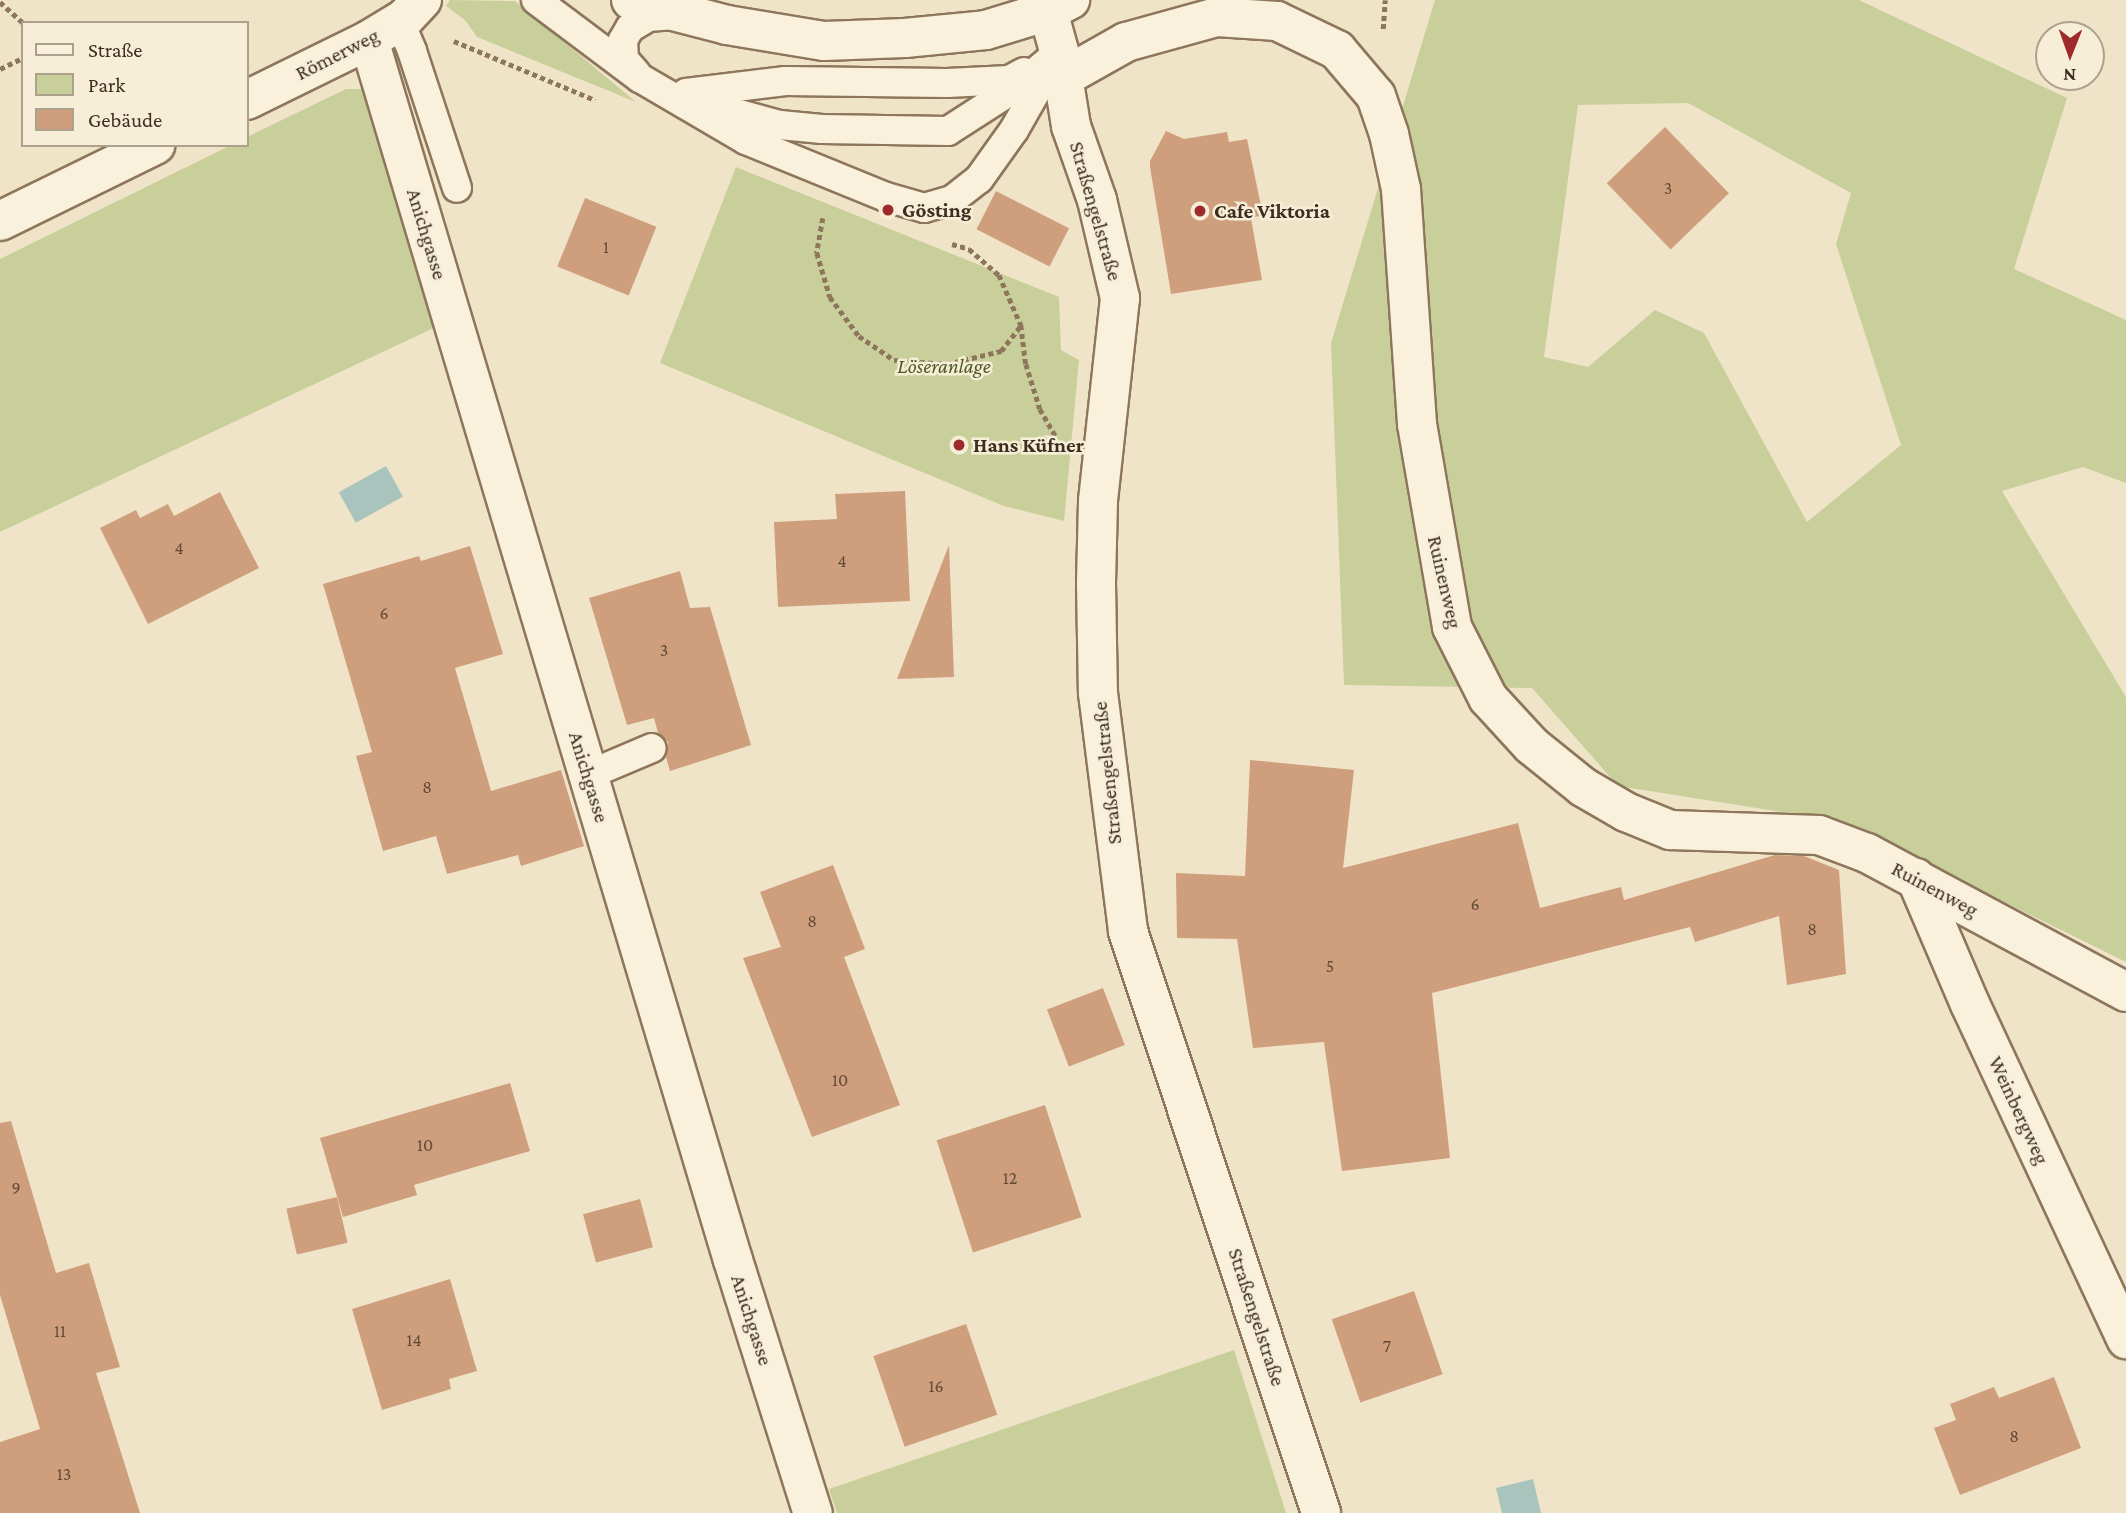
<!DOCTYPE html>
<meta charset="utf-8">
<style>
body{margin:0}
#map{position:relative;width:2126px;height:1513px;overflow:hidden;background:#f0e4c8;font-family:"Crimson Pro",serif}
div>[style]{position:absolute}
.green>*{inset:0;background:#c9cf9b}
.water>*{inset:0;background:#a9c4bc;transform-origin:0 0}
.building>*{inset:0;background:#cf9f7d;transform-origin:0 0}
.path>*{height:4.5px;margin-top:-2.25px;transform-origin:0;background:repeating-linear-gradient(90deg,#8d765c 0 5px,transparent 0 8.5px)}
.roads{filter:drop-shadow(2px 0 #8d765c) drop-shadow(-2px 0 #8d765c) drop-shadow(0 2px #8d765c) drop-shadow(0 -2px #8d765c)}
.lane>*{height:28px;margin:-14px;padding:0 14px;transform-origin:14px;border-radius:14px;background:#faf1dc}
.street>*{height:38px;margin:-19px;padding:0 19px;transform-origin:19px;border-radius:19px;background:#faf1dc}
.secondary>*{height:38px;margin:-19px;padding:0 19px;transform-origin:19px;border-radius:19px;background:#faf1dc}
.dots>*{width:19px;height:19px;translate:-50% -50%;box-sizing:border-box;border:4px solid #f7eed8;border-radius:50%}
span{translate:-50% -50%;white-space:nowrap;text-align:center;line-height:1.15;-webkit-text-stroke:5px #f7eed8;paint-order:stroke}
.number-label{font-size:18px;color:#624a37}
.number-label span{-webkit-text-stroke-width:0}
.street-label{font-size:21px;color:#3d2e20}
.poi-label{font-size:21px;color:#3d2e20;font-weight:700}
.left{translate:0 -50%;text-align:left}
.park-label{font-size:21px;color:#4d5a26;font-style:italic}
.legend{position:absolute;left:21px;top:21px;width:228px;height:126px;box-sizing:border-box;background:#f7eed8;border:2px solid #ada18e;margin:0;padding:9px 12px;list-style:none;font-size:21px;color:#3d2e20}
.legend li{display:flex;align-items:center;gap:14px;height:35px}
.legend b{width:35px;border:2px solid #ada18e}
.north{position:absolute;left:2035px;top:21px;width:70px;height:70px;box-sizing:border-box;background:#f7eed8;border:2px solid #ada18e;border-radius:50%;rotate:181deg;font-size:19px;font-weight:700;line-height:28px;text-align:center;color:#3d2e20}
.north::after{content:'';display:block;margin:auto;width:24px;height:32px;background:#9e2a2b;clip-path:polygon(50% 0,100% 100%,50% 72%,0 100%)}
</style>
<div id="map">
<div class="green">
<i style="clip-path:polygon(450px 0,515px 1px,636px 102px,477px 37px,465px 20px,446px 6px)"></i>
<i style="clip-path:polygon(evenodd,1435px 0,1859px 0,2067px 98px,2014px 269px,2126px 320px,2126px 483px,2083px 467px,2002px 491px,2126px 697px,2126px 962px,1839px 821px,1618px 786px,1532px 688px,1344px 685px,1331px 343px,1435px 0,1688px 103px,1851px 193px,1836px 244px,1901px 445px,1807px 522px,1704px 333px,1655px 310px,1588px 367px,1544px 357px,1578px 105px,1688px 103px)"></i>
<i style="clip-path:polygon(346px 89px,361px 89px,368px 99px,438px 326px,0 532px,0 259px,231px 145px,247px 145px,247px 137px)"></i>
<i style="clip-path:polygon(736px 167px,1059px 297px,1061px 350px,1079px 360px,1064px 521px,1004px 506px,660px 363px)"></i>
<i style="clip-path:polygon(1234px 1350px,1286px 1513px,837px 1513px,829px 1489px)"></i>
</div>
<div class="water">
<i style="left:386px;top:466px;width:35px;height:54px;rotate:61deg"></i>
<i style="clip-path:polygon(1533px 1479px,1541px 1513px,1502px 1513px,1496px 1488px)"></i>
</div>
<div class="building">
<i style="left:1665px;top:127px;width:92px;height:81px;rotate:46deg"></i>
<i style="clip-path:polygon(1166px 131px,1184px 139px,1227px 132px,1229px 142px,1247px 139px,1263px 215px,1251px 218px,1262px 280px,1171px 294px,1150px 167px,1150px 161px)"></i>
<i style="left:996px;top:191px;width:82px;height:43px;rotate:27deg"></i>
<i style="left:585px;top:198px;width:77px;height:74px;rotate:22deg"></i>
<i style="clip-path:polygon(905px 491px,910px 601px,778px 607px,774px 522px,837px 519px,835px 494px)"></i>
<i style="clip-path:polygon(220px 492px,259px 568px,148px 624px,100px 528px,136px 510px,140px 518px,168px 504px,174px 516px)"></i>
<i style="clip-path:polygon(949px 545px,954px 677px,897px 679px)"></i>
<i style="clip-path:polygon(470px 546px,503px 654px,455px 668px,491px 791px,561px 770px,584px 846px,521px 866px,518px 855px,447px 874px,436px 836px,383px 851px,356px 756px,372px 752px,323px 584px,419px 556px,421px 561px)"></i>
<i style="clip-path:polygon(680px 571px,690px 608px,710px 607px,751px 745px,670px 771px,666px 757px,668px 742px,658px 733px,654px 718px,627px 725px,589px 598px)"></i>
<i style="clip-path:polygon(1250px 760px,1354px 770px,1343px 868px,1518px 823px,1540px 908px,1621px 887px,1624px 900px,1775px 855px,1804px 856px,1839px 870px,1846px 974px,1787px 985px,1779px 916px,1695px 942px,1690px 927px,1432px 993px,1450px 1158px,1342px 1171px,1324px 1042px,1253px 1048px,1237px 939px,1177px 938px,1176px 873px,1245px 876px)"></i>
<i style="clip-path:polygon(833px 865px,865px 949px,844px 957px,900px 1105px,812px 1137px,743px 958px,781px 947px,760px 892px)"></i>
<i style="left:1103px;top:988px;width:61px;height:60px;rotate:69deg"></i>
<i style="clip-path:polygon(510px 1083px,530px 1151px,414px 1185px,417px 1195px,343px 1217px,320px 1138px)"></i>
<i style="left:1045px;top:1105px;width:118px;height:114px;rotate:72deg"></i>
<i style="clip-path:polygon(11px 1121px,56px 1273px,89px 1263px,120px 1367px,96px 1373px,140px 1513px,0 1513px,0 1442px,40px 1429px,0 1295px,0 1123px)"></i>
<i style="left:337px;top:1197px;width:47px;height:52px;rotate:77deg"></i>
<i style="left:640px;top:1199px;width:50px;height:59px;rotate:75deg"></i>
<i style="clip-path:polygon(450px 1279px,477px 1371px,449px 1379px,451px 1389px,382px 1410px,352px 1309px)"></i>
<i style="left:1414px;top:1291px;width:88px;height:87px;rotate:71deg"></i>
<i style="left:966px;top:1324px;width:96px;height:98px;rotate:71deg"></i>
<i style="clip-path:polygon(2054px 1377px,2081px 1448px,1960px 1495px,1934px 1428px,1956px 1420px,1950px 1404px,1994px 1387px,1999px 1398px)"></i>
</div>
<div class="path">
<i style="left:0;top:2px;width:31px;rotate:42deg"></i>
<i style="left:1383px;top:29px;width:29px;rotate:-86deg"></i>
<i style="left:454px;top:41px;width:153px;rotate:22.7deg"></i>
<i style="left:0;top:69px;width:25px;rotate:-26deg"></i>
<i style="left:823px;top:218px;width:36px;rotate:100deg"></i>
<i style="left:817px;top:253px;width:46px;rotate:73.5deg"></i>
<i style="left:830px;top:297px;width:49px;rotate:53.4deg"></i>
<i style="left:859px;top:336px;width:42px;rotate:34.4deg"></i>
<i style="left:894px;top:360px;width:53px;rotate:4.3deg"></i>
<i style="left:947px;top:364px;width:56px;rotate:-13.5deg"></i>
<i style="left:1001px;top:351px;width:33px;rotate:-52deg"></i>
<i style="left:952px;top:244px;width:18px;rotate:16deg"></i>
<i style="left:969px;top:249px;width:40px;rotate:41deg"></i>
<i style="left:999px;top:275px;width:55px;rotate:66.3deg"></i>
<i style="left:1021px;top:325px;width:39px;rotate:83deg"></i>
<i style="left:1026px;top:364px;width:47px;rotate:72.7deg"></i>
<i style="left:1040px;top:409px;width:34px;rotate:60deg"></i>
</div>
<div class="roads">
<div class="lane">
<i style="left:536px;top:0;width:130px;rotate:36.9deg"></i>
<i style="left:640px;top:78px;width:123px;rotate:30.3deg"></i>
<i style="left:746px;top:140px;width:151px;rotate:22.2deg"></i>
<i style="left:886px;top:197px;width:40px;rotate:16deg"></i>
<i style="left:924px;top:208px;width:29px;rotate:-16deg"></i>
<i style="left:952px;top:200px;width:34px;rotate:-38deg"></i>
<i style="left:979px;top:179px;width:60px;rotate:-54.5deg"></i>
<i style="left:1014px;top:130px;width:91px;rotate:-60.3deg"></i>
<i style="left:399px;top:20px;width:34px;rotate:67deg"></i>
<i style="left:412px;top:51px;width:144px;rotate:71.8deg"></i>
<i style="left:636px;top:73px;width:18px;rotate:-131deg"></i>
<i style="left:624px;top:59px;width:19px;rotate:-93deg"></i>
<i style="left:623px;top:40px;width:14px;rotate:-60deg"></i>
<i style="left:630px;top:28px;width:21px;rotate:-31deg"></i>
<i style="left:648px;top:17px;width:27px;rotate:-4deg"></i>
<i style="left:686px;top:93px;width:100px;rotate:-6.9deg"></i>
<i style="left:785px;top:81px;width:162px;rotate:0.7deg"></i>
<i style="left:947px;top:83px;width:62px;rotate:-2.8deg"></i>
<i style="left:1009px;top:80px;width:17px;rotate:-28deg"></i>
<i style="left:710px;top:106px;width:73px;rotate:15.2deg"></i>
<i style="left:780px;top:125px;width:42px;rotate:5.4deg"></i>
<i style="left:822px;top:129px;width:126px;rotate:0.9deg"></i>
<i style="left:948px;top:131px;width:87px;rotate:-32.8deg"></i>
<i style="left:1021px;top:84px;width:34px;rotate:-40deg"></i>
<i style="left:588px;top:775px;width:69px;rotate:-22.9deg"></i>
</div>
<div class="street">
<i style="left:1048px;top:11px;width:41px;rotate:74.6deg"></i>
<i style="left:1059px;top:51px;width:76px;rotate:80.9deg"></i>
<i style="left:1071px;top:126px;width:78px;rotate:70.6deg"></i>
<i style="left:1097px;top:200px;width:101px;rotate:76.8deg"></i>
<i style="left:1120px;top:298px;width:204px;rotate:96.2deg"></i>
<i style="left:1098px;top:501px;width:82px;rotate:91.4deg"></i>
<i style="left:1096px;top:583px;width:110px;rotate:89deg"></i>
<i style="left:1098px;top:693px;width:240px;rotate:82.8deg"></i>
<i style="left:1128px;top:931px;width:613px;rotate:71.65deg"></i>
<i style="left:369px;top:40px;width:1273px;rotate:73.39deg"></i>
<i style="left:733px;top:1260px;width:265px;rotate:72.5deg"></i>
<i style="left:1064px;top:77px;width:71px;rotate:-29.4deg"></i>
<i style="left:1126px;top:42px;width:94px;rotate:-15.4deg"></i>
<i style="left:1217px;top:17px;width:60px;rotate:3.8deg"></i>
<i style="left:1277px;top:21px;width:67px;rotate:25.8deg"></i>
<i style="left:1337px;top:50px;width:60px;rotate:49.7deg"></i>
<i style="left:1376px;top:96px;width:40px;rotate:71.1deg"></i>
<i style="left:1389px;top:134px;width:56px;rotate:77.7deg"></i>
<i style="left:1401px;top:189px;width:236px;rotate:86.1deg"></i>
<i style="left:1417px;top:424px;width:206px;rotate:80.2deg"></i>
<i style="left:1452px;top:627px;width:80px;rotate:63.1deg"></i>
<i style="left:1488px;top:698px;width:64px;rotate:47.5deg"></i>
<i style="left:1531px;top:745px;width:67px;rotate:38.9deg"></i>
<i style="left:1583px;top:787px;width:50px;rotate:30.2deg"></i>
<i style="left:1626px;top:812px;width:48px;rotate:22.2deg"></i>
<i style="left:1670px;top:830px;width:149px;rotate:1.9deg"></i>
<i style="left:1819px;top:835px;width:51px;rotate:20.6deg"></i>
<i style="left:1867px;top:853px;width:294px;rotate:28.2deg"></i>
<i style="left:247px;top:100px;width:136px;rotate:-26.2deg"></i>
<i style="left:369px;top:40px;width:42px;rotate:-31.4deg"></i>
<i style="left:405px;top:18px;width:25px;rotate:-47deg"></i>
<i style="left:0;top:221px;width:173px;rotate:-26.1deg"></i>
<i style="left:1916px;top:878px;width:137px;rotate:66.8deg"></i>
<i style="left:1970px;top:1004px;width:370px;rotate:65deg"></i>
</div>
<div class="secondary">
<i style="left:631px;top:0;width:99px;rotate:14.6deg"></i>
<i style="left:727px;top:25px;width:98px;rotate:9.4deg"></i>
<i style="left:824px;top:41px;width:81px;rotate:-2.1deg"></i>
<i style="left:905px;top:38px;width:81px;rotate:-5.6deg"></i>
<i style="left:986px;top:30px;width:65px;rotate:-17deg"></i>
<i style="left:1048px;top:11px;width:25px;rotate:-27deg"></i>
</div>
</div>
<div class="dots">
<i style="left:888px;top:210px;background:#9e2a2b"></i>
<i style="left:1200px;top:211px;background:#9e2a2b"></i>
<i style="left:959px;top:445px;background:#9e2a2b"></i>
</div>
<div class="number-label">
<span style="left:1668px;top:188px">3</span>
<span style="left:606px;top:247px">1</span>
<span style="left:179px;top:548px">4</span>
<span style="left:842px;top:561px">4</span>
<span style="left:384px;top:613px">6</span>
<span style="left:664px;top:650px">3</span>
<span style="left:427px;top:787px">8</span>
<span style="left:1475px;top:904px">6</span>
<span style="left:812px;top:921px">8</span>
<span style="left:1812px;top:929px">8</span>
<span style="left:1330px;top:966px">5</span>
<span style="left:840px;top:1080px">10</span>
<span style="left:425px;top:1145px">10</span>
<span style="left:1010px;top:1178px">12</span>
<span style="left:16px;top:1188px">9</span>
<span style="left:60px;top:1331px">11</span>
<span style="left:414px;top:1340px">14</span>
<span style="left:1387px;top:1346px">7</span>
<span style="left:936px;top:1386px">16</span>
<span style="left:2014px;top:1436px">8</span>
<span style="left:64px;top:1474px">13</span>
</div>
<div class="street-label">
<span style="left:337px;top:54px;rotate:-27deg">Römerweg</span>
<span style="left:1096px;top:211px;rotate:74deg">Straßengelstraße</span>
<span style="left:427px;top:234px;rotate:73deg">Anichgasse</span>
<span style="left:1445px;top:582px;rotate:77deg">Ruinenweg</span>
<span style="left:1107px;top:773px;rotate:-96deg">Straßengelstraße</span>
<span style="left:589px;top:777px;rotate:73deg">Anichgasse</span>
<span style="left:1935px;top:889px;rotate:28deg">Ruinenweg</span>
<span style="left:2019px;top:1110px;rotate:65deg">Weinbergweg</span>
<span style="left:1257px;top:1317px;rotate:72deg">Straßengelstraße</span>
<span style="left:752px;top:1320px;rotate:72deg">Anichgasse</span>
</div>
<div class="poi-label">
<span class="left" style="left:902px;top:210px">Gösting</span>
<span class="left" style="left:1214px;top:211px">Cafe Viktoria</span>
<span class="left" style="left:973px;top:445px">Hans Küfner</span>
</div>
<div class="park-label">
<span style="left:944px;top:366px">Löseranlage</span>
</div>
<ul class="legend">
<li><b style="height:9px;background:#faf1dc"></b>Straße</li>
<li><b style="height:19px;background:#c9cf9b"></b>Park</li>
<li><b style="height:19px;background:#cf9f7d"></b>Gebäude</li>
</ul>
<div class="north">N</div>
</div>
